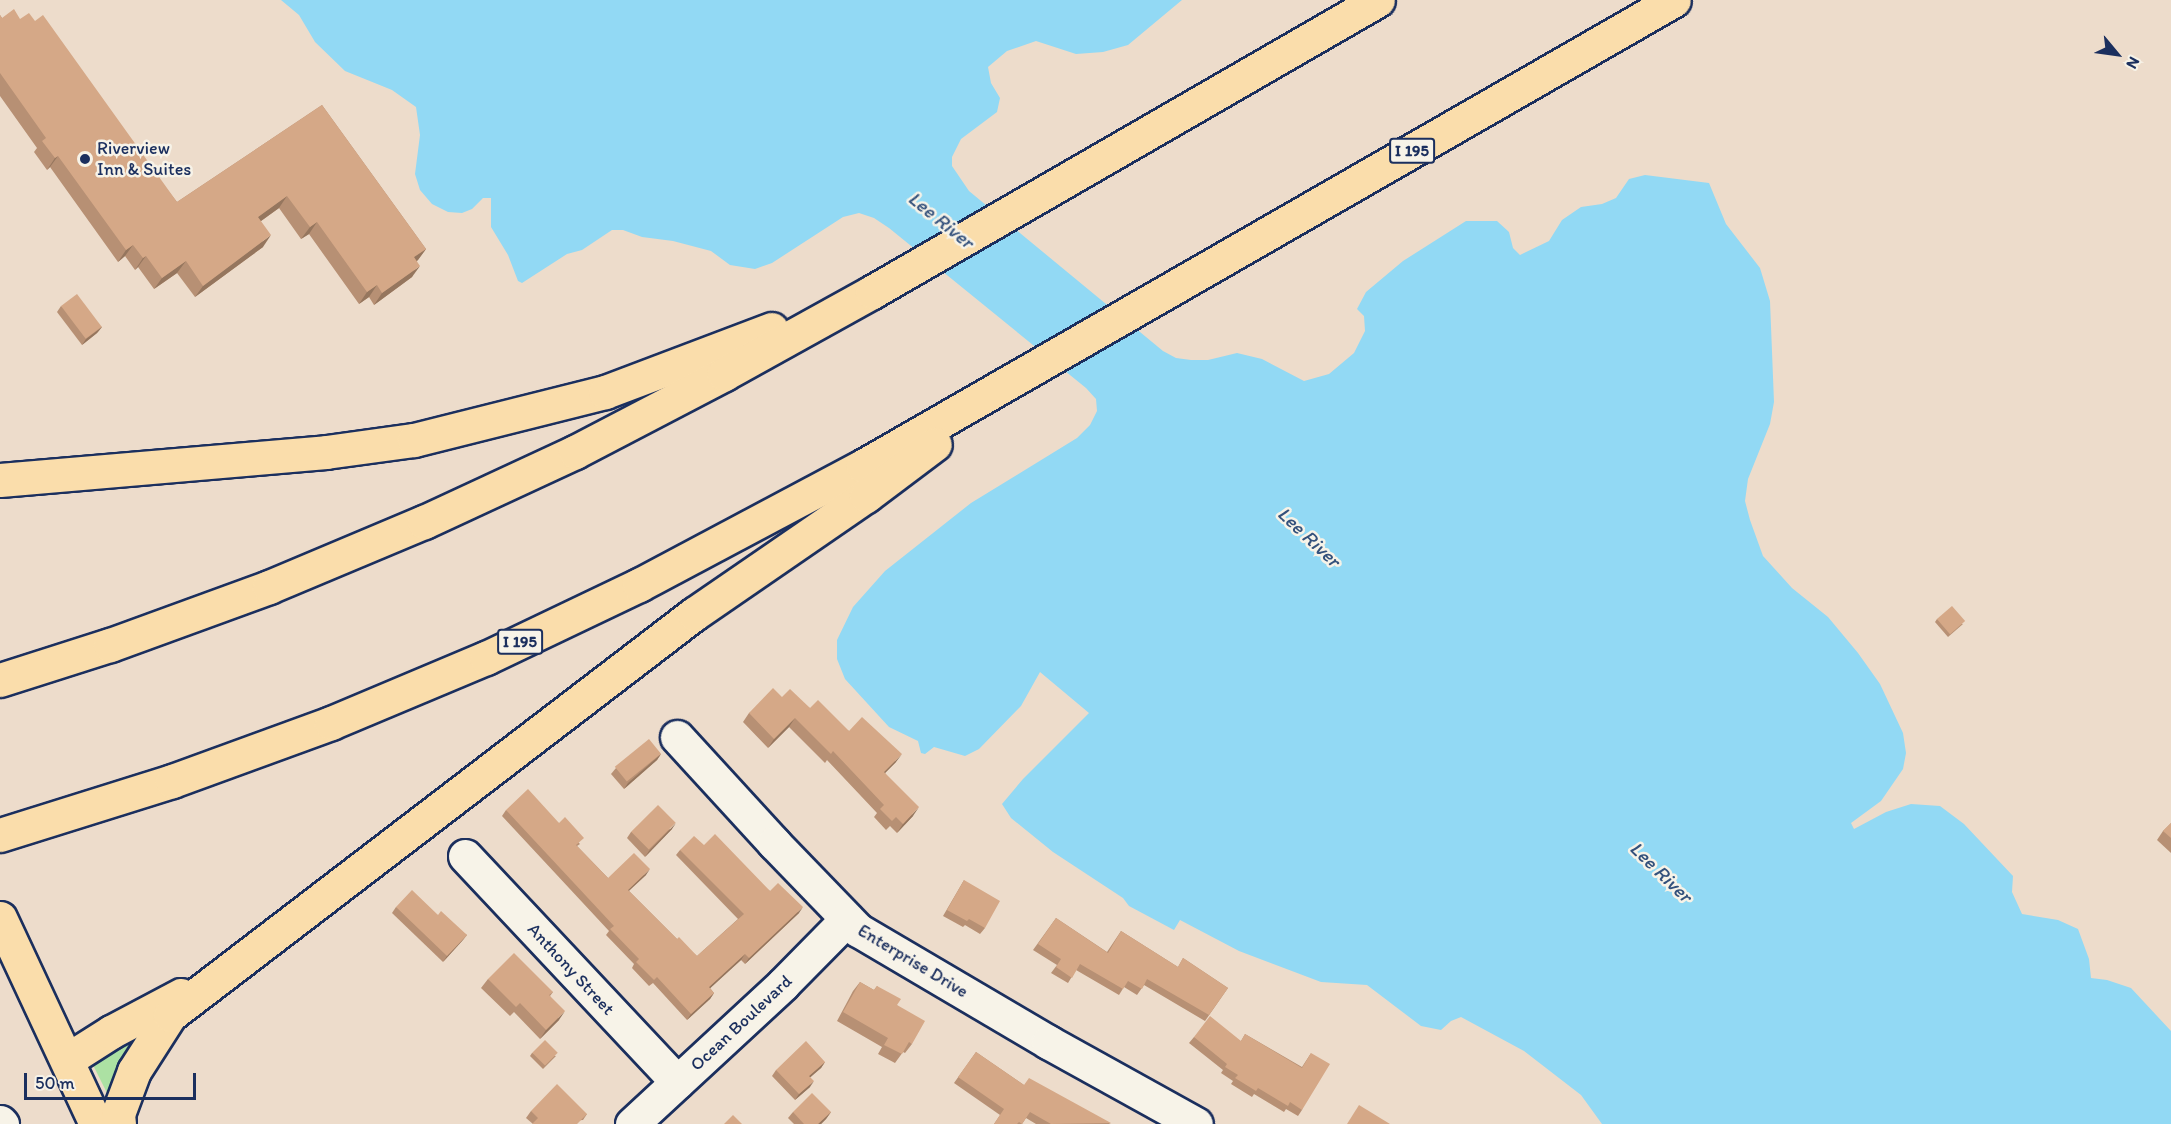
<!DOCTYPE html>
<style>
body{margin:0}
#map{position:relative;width:2171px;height:1124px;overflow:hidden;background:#eddccb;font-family:Itim,sans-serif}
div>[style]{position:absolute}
.green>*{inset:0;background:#ace1a3}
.water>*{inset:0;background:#92d9f4}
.roads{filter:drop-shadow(2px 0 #1b2f5e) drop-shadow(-2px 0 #1b2f5e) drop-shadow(0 2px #1b2f5e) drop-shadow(0 -2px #1b2f5e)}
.minor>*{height:33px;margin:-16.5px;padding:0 16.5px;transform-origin:16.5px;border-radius:16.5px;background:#f7f3e8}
.major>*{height:33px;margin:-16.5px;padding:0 16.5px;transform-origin:16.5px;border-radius:16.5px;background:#faddab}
.highway>*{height:33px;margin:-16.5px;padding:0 16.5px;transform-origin:16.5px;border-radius:16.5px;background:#faddab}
.wall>*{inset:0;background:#b79074}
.shaded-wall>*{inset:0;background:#95765e}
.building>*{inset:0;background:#d5a887;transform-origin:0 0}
.dots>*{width:16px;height:16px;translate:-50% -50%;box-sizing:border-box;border:3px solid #f7f3e8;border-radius:50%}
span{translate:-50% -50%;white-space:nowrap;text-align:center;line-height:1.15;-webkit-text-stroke:5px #f7f3e8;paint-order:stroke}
.shield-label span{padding:2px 4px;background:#f7f3e8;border:2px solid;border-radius:4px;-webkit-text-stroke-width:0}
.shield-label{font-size:16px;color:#1b2f5e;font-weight:700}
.poi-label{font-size:18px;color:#1b2f5e}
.left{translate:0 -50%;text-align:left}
.street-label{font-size:18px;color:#1b2f5e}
.water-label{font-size:20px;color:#33517c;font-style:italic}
.north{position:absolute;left:2087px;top:24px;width:60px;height:60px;-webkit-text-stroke:4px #f7f3e8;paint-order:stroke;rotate:119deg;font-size:16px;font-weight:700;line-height:24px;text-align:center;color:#1b2f5e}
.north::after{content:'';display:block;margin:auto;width:21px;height:27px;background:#1b2f5e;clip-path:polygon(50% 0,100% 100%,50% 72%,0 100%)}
.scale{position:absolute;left:24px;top:1073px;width:172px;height:27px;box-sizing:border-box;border:3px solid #1b2f5e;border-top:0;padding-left:8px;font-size:18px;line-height:21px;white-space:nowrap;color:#1b2f5e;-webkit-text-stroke:4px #f7f3e8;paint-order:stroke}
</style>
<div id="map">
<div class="green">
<i style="clip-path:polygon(144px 1030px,108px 1095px,93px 1065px)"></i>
</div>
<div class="water">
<i style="clip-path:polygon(281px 0,1182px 0,1128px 45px,1103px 52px,1076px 54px,1036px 41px,1007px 51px,988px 67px,991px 83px,1000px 98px,997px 112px,961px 139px,952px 157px,952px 166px,969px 191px,1163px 351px,1176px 358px,1191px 360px,1208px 360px,1237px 353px,1262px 359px,1304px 381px,1329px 374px,1354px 353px,1365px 331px,1364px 316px,1357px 309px,1366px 292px,1403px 261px,1466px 221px,1497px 221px,1509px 232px,1513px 248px,1520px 255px,1549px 241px,1562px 220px,1581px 207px,1602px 204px,1616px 198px,1629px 179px,1645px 175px,1709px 183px,1726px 224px,1760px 268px,1770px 301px,1774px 402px,1770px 424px,1748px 479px,1745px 501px,1750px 520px,1763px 556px,1792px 588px,1828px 617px,1858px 653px,1880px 684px,1903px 733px,1906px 753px,1903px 769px,1881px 801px,1851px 823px,1854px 829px,1886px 812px,1911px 804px,1940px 806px,1964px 824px,2013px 876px,2012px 892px,2022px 914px,2058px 920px,2078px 929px,2089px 959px,2091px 978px,2107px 980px,2131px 988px,2171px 1031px,2171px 1124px,1602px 1124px,1581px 1095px,1524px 1051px,1461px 1017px,1451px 1021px,1441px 1030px,1421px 1026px,1367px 985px,1321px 982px,1239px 951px,1180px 920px,1174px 930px,1129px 906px,1123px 898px,1053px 852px,1011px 818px,1002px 804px,1023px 779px,1089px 713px,1040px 672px,1021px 706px,979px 749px,965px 756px,934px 747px,925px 754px,921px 753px,918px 741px,889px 727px,845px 679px,837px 659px,837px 640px,853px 607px,885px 571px,971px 503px,1077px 438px,1090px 425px,1097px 411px,1096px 399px,1086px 388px,889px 228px,874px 218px,859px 213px,843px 217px,772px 263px,755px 269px,730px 265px,711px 251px,673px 241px,642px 237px,623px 230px,612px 230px,582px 250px,567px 254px,522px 283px,518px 281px,508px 255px,491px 227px,491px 198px,483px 198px,472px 209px,462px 213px,448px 212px,432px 204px,420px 190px,415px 174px,420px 135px,416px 107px,392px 90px,345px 71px,315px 42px,299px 15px)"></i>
</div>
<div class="roads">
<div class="minor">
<i style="left:677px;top:737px;width:144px;rotate:47.5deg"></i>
<i style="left:774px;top:843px;width:121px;rotate:46deg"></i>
<i style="left:858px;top:930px;width:221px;rotate:30.5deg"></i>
<i style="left:1048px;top:1042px;width:169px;rotate:29deg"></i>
<i style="left:465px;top:856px;width:310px;rotate:46.8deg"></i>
<i style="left:0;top:1122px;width:3px;rotate:45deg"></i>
<i style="left:632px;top:1124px;width:206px;rotate:-42.8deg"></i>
<i style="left:783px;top:984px;width:91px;rotate:-45.4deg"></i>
</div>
<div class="major">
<i style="left:0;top:918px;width:227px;rotate:65deg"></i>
</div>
<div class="highway">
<i style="left:0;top:480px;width:327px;rotate:-4.9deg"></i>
<i style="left:326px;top:452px;width:89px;rotate:-7.8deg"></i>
<i style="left:414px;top:440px;width:197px;rotate:-14.1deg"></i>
<i style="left:605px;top:392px;width:178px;rotate:-20.7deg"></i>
<i style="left:0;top:680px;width:115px;rotate:-17.7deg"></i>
<i style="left:110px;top:645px;width:169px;rotate:-20deg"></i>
<i style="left:269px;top:587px;width:168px;rotate:-22.8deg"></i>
<i style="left:424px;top:522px;width:166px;rotate:-24.9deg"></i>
<i style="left:575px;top:452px;width:168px;rotate:-27.6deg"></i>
<i style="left:724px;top:374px;width:169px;rotate:-29deg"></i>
<i style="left:872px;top:292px;width:584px;rotate:-29.99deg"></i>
<i style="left:0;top:835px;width:180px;rotate:-17.4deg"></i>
<i style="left:172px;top:781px;width:169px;rotate:-20deg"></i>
<i style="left:331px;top:723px;width:168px;rotate:-22.8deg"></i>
<i style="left:486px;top:658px;width:170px;rotate:-25.5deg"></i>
<i style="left:639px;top:585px;width:254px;rotate:-28deg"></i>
<i style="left:863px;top:466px;width:935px;rotate:-29.88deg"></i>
<i style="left:67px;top:1060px;width:52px;rotate:-32.5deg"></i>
<i style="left:111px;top:1032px;width:79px;rotate:-27.9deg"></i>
<i style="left:119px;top:1124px;width:10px;rotate:-96deg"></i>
<i style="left:118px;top:1114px;width:46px;rotate:-69.6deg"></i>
<i style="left:134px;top:1071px;width:67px;rotate:-57.3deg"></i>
<i style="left:170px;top:1015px;width:660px;rotate:-37.43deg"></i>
<i style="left:694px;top:614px;width:209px;rotate:-34.5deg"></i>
<i style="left:866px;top:496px;width:86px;rotate:-37deg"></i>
</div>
</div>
<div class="wall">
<i style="clip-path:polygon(0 15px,2px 18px,35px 21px,177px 202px,322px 105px,426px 249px,417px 261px,412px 277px,374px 305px,369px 297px,359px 304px,309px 234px,301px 239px,279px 208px,261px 221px,263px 247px,195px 297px,177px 273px,154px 289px,138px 267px,135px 270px,125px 256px,118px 262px,50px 167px,47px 170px,34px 152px,37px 148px,0 96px)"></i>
<i style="clip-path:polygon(61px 306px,102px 327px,97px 333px,82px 345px,57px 312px)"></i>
<i style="clip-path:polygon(1937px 619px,1963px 624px,1948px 637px,1935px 622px)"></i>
<i style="clip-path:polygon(782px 697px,810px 708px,849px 731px,896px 762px,885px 773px,913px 816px,897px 833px,890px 826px,886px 830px,874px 817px,877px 813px,827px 760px,825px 763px,789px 727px,768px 748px,743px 722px,749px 713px)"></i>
<i style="clip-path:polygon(661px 754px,657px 760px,624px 789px,611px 774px,616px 768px)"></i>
<i style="clip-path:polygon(506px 810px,559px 823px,580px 844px,577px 846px,608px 878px,646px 875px,629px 891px,677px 939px,697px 956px,738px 919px,676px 855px,680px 850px,704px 845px,770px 891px,799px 913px,745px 964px,741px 960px,710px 988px,714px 993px,710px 999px,687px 1020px,653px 983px,649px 986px,632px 968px,634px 964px,606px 935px,609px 931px,502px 816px)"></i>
<i style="clip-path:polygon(2171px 823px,2171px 853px,2157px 840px,2163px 831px)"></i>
<i style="clip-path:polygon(672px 829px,645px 857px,627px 838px,631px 832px)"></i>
<i style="clip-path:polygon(964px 880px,985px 928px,980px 934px,965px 925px,963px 927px,943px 916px)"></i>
<i style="clip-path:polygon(396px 907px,438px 915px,467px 935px,462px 941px,443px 962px,392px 913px)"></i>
<i style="clip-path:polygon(1056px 918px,1107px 952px,1121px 931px,1178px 967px,1183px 958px,1228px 988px,1205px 1021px,1144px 985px,1137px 995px,1124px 987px,1119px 995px,1076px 970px,1068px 983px,1051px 973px,1057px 965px,1033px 950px)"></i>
<i style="clip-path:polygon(488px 979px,553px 992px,550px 996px,559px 1020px,540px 1039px,514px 1012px,510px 1016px,481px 988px)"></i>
<i style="clip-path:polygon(860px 982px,874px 990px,877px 986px,897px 1005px,912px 1044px,905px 1053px,903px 1052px,895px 1063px,878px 1054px,882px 1047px,837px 1021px,853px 991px)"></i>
<i style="clip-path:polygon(1245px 1034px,1302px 1067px,1311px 1053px,1302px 1110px,1298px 1116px,1286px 1109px,1284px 1112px,1254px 1094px,1252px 1097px,1231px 1084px,1233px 1081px,1221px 1073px,1223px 1070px,1189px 1043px,1194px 1037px,1241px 1041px)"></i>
<i style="clip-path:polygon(976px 1052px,1024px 1085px,1111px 1124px,1036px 1124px,1026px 1118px,1022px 1124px,994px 1124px,1000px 1115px,954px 1083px)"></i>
<i style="clip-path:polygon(532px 1053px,556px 1056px,543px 1069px,530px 1056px)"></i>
<i style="clip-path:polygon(825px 1062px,821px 1068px,810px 1077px,810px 1087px,795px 1100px,772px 1076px,776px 1070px)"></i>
<i style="clip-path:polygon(531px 1111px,587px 1114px,583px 1120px,533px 1124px,526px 1118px)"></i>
<i style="clip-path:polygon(793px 1112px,831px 1112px,826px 1119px,821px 1124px,794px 1124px,788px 1118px)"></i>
</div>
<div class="shaded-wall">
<i style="clip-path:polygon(58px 156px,50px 167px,47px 170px,55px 158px)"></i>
<i style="clip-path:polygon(287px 196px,279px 208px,250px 229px,258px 217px)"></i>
<i style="clip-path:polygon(317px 222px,309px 234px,301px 239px,310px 227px)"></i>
<i style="clip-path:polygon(271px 235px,263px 247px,195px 297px,203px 286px)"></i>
<i style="clip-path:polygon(133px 245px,125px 256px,118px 262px,126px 250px)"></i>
<i style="clip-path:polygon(426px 249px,418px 260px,406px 269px,414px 257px)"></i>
<i style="clip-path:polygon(146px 256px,138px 267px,135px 270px,143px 258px)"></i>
<i style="clip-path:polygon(186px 261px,177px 273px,154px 289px,162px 278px)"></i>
<i style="clip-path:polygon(420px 266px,412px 277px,374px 305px,382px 293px)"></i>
<i style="clip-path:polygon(377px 285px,369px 297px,359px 304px,367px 292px)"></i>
<i style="clip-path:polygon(102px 327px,97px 333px,82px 345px,86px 339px)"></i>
<i style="clip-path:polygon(795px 718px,789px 727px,768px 748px,774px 739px)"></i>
<i style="clip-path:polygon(661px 754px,657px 760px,624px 789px,628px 783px)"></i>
<i style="clip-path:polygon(902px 754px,896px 762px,877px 781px,884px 772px)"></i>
<i style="clip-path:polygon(919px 807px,913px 816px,897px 833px,903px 824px)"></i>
<i style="clip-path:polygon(676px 823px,672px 829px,645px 857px,649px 851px)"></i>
<i style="clip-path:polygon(650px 869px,646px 875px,624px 895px,628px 890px)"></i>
<i style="clip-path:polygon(803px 907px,799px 913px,745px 964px,749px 958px)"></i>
<i style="clip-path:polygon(467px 935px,462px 941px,443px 962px,447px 956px)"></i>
<i style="clip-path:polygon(745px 954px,741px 960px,705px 993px,709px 987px)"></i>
<i style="clip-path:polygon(714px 993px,710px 999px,687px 1020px,691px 1014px)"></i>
<i style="clip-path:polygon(565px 1011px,559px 1020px,540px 1039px,546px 1030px)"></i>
<i style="clip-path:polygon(825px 1062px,821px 1068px,805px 1082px,809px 1076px)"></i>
<i style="clip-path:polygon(814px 1081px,810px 1087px,795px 1100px,799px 1094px)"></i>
<i style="clip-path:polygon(831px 1112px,826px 1119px,821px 1124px,818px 1124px)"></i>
</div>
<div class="building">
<i style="clip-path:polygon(14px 9px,20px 19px,29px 13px,35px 21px,43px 15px,177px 202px,322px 105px,426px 249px,414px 257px,420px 266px,382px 293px,377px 285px,367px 292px,317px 222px,310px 227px,287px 196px,258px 217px,271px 235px,203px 286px,186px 261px,162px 278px,146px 256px,143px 258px,133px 245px,126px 250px,58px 156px,55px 158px,42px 141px,46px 138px,0 73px,0 15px,2px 18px)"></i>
<i style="left:77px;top:294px;width:41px;height:20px;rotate:53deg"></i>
<i style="left:1952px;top:606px;width:20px;height:20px;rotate:49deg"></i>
<i style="clip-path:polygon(773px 688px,782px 697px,790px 689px,810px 708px,818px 700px,849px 731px,862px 717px,902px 754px,884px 772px,919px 807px,903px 824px,896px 817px,892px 821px,880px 809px,884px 805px,833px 751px,831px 754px,795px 718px,774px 739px,749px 713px)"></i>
<i style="left:649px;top:739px;width:19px;height:44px;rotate:51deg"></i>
<i style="clip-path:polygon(528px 789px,559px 823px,565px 817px,584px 838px,576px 845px,608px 878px,634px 853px,650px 869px,628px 890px,677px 939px,679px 937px,697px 956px,744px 914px,680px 850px,694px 836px,704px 845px,715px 834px,770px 891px,778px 883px,803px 907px,749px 958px,745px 954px,709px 987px,714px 993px,691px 1014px,657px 977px,654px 980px,636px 962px,639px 959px,610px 929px,614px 926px,506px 810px)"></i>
<i style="left:658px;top:805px;width:25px;height:38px;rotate:45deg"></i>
<i style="clip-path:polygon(2171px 823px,2171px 838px,2163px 831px)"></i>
<i style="clip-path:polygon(964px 880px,1000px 901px,985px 928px,969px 919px,967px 921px,947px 910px)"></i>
<i style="clip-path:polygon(412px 890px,438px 915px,441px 911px,467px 935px,447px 956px,396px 907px)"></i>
<i style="clip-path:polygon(1056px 918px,1108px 953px,1121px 931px,1178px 967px,1183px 958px,1228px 988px,1209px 1015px,1147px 979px,1142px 989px,1128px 981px,1123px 989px,1080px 964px,1072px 978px,1056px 967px,1061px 959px,1038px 944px)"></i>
<i style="clip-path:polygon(514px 953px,553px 992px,549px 995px,565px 1011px,546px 1030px,520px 1003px,516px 1007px,488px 979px)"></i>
<i style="clip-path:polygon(860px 982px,874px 990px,877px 986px,901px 999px,897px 1005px,925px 1021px,912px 1044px,909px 1042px,902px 1054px,884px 1045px,888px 1038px,843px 1012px)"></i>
<i style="clip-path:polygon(1210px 1016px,1241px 1041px,1245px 1034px,1302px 1068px,1311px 1053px,1330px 1064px,1302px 1110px,1290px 1102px,1288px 1106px,1258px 1088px,1256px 1091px,1235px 1078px,1238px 1075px,1225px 1067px,1227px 1064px,1194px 1037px)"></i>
<i style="left:545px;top:1040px;width:18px;height:18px;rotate:45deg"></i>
<i style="clip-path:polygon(806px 1041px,825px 1062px,809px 1076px,814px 1081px,799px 1094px,776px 1070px)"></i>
<i style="clip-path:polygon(976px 1052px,1024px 1085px,1029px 1078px,1111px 1123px,1051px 1124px,1030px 1112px,1022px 1124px,1019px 1122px,1017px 1124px,994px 1124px,1004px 1109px,958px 1077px)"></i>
<i style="clip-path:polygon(557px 1084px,587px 1114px,577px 1124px,532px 1124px,538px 1118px,531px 1111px)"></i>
<i style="clip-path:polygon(812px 1093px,831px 1112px,818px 1124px,804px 1124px,793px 1112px)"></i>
<i style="clip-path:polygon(1359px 1105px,1390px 1124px,1347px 1124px)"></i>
<i style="clip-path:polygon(733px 1115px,742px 1124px,724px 1124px)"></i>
</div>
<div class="dots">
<i style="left:85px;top:159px;background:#1b2f5e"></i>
</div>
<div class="shield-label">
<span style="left:1412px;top:151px">I 195</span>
<span style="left:520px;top:642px">I 195</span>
</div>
<div class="poi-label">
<span class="left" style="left:97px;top:159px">Riverview<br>Inn &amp; Suites</span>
</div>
<div class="street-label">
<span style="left:913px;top:961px;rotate:31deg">Enterprise Drive</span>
<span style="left:571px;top:969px;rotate:47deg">Anthony Street</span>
<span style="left:741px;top:1023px;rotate:-43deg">Ocean Boulevard</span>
</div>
<div class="water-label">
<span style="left:941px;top:220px;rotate:39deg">Lee River</span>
<span style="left:1309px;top:537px;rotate:43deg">Lee River</span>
<span style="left:1661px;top:872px;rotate:44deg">Lee River</span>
</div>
<div class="north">N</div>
<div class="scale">50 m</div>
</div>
